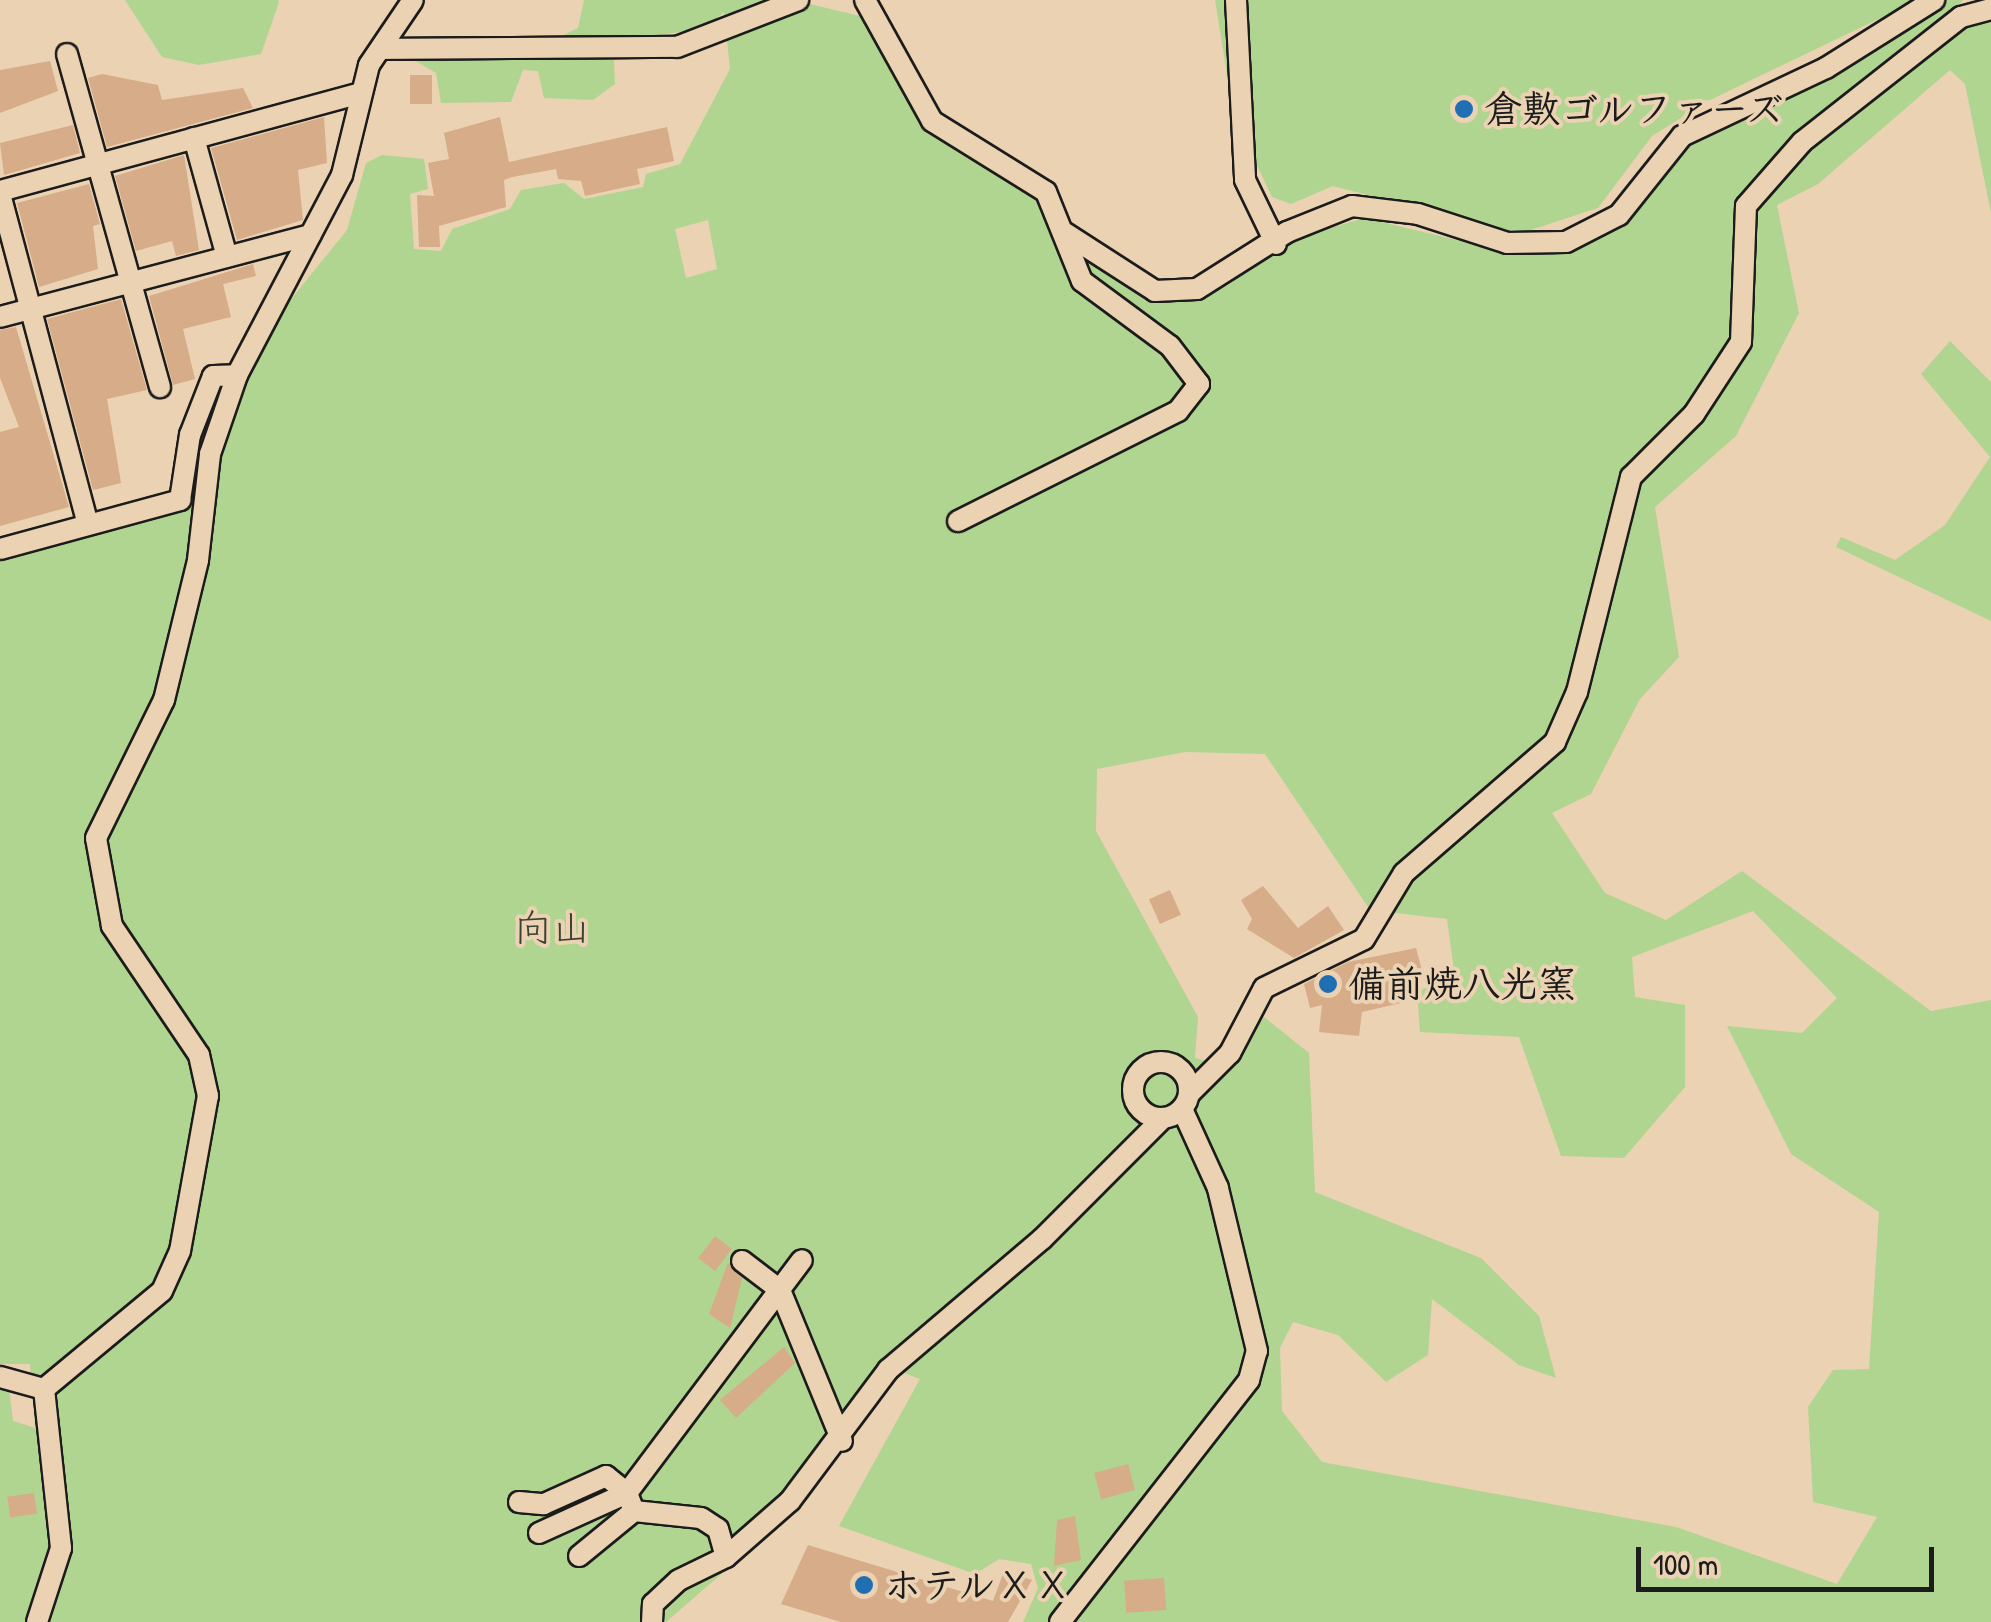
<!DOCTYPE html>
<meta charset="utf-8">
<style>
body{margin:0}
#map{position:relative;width:1991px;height:1622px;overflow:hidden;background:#ead2b2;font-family:"Patrick Hand","Klee One",sans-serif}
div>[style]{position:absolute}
.green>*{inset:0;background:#b0d591}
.building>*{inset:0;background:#d7ac88;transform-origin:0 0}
.roads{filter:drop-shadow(2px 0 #1c1c1c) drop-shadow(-2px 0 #1c1c1c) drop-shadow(0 2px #1c1c1c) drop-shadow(0 -2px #1c1c1c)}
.street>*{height:20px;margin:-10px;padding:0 10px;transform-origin:10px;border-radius:10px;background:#ead2b2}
.street>.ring{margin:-10px;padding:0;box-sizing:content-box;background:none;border:20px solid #ead2b2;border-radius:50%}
.dots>*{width:28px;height:28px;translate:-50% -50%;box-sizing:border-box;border:5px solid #ead2b2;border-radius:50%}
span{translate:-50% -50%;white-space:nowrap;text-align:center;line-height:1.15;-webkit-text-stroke:8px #ead2b2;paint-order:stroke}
.poi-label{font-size:38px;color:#1c1c1c;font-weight:700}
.left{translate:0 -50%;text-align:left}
.park-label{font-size:38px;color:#3a4133}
.scale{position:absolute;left:1636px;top:1547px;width:298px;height:45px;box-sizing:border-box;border:5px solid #1c1c1c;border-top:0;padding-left:12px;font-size:30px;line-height:35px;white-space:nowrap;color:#1c1c1c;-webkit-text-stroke:8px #ead2b2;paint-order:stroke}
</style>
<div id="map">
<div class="green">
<i style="clip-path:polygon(125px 0,278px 0,279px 2px,261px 54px,199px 65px,162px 57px)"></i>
<i style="clip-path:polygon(evenodd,584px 0,793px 0,860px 16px,919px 123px,1039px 197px,1055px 240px,1188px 296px,1227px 286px,1287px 241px,1364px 218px,1495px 249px,1565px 249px,1696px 134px,1829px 75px,1944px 0,1963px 0,1951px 14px,1991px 18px,1991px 213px,1965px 84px,1950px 70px,1818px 184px,1777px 205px,1799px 313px,1736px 436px,1655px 507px,1679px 657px,1640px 699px,1591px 794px,1552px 813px,1605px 893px,1666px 920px,1742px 871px,1931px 1011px,1991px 1000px,1991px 1622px,1023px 1622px,1038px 1588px,1031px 1564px,999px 1559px,975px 1574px,839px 1526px,920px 1379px,896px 1370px,809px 1498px,666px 1622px,0 1622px,0 1387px,9px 1388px,13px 1421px,35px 1428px,30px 1364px,0 1364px,0 555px,207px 497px,254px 345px,347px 230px,366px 163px,382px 155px,424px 159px,428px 189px,410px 194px,414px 249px,441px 251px,452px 229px,510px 209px,521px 190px,564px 183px,584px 199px,643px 187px,646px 174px,680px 164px,730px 69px,724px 12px,706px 28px,640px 38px,614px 60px,615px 84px,593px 100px,544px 98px,538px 71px,523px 70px,511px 102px,441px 103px,436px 73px,402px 53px,410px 37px,560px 37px,578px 28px,584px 0,708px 220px,717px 269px,686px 278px,675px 229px,708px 220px,584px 0,1185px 752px,1265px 754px,1370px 910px,1447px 919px,1455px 978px,1417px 991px,1420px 1032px,1519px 1037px,1561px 1156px,1624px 1158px,1685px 1087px,1685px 1005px,1635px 997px,1632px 957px,1753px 911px,1837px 998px,1802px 1033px,1727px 1026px,1791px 1154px,1879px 1212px,1869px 1369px,1833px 1370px,1808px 1407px,1813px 1502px,1877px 1517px,1837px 1584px,1676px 1527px,1322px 1462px,1282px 1411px,1280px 1348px,1293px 1322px,1338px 1335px,1386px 1382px,1428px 1355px,1432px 1299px,1519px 1365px,1556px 1378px,1539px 1316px,1481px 1258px,1315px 1192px,1309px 1053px,1264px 1017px,1231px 1067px,1195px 1058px,1198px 1017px,1096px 831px,1097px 769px,1185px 752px)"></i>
<i style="clip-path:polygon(1215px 0,1918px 0,1708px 101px,1652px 136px,1598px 208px,1519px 234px,1333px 186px,1291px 204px,1272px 197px,1234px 117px)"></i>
<i style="clip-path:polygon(1950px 341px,1991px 382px,1991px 621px,1836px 547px,1841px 537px,1895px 560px,1945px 525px,1990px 457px,1921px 374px)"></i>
</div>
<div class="building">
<i style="clip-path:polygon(50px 61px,58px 91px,0 113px,0 70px)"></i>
<i style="clip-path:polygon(102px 74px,158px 85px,162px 100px,243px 88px,253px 108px,107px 147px,88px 78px)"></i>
<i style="left:410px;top:75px;width:22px;height:29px"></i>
<i style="clip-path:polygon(324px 117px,327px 163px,298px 170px,303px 220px,237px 240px,211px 148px)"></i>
<i style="clip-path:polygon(500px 117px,509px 162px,667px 127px,674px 161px,637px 169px,640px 184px,585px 196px,581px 181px,558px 179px,556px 169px,512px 177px,504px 180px,506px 207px,439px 226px,440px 247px,419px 247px,417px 195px,434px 196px,428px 163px,449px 159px,444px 133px)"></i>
<i style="clip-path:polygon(73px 125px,80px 153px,4px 175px,0 143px)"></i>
<i style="clip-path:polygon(184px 155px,199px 250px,176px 256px,172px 241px,136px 251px,115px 176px)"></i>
<i style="clip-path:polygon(89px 184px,100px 224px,93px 226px,98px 269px,39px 287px,17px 203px)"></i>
<i style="clip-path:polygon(253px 264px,256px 276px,223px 284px,231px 317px,183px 329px,195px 379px,173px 385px,149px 296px)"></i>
<i style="clip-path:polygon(121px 299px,147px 390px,107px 399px,121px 483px,93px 490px,47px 319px)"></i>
<i style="clip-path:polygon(16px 327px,69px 507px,0 526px,0 432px,19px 427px,0 378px,0 330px)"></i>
<i style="clip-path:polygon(1263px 886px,1298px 928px,1328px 906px,1344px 930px,1294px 958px,1247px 929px,1252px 919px,1241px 900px)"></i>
<i style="left:1170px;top:890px;width:27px;height:23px;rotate:66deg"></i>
<i style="clip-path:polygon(1416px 948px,1423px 974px,1396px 981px,1401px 1003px,1362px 1012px,1359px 1036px,1319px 1032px,1322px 1005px,1310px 1008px,1304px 984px,1348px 962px)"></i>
<i style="left:715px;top:1236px;width:21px;height:28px;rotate:37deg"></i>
<i style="clip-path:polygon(728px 1263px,742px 1278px,730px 1328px,709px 1314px)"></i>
<i style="clip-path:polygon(784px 1347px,795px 1363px,736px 1418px,720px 1400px)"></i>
<i style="left:1128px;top:1464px;width:27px;height:35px;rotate:75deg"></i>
<i style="left:34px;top:1493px;width:21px;height:27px;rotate:82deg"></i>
<i style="clip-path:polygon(1075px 1516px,1081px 1560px,1054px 1566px,1057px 1520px)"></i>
<i style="clip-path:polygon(808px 1545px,993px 1601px,1004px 1571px,1032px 1580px,1008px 1622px,841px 1622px,781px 1604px)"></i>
<i style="left:1164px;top:1578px;width:32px;height:40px;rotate:86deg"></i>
</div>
<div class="roads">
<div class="street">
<i style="left:865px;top:0;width:138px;rotate:61deg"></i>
<i style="left:932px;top:121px;width:134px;rotate:31.9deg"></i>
<i style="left:1046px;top:192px;width:96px;rotate:68deg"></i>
<i style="left:1082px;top:281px;width:109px;rotate:36.5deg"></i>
<i style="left:1170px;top:346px;width:48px;rotate:52.7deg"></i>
<i style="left:1199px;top:384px;width:34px;rotate:128deg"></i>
<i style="left:1178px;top:411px;width:246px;rotate:153.4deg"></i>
<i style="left:1236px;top:0;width:180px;rotate:87.1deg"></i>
<i style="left:1245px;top:180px;width:71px;rotate:64.2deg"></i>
<i style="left:381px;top:49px;width:296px;rotate:-0.4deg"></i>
<i style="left:677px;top:47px;width:130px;rotate:-21.2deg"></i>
<i style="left:67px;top:54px;width:346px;rotate:74.4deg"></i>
<i style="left:194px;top:138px;width:123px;rotate:74.5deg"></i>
<i style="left:0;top:191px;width:374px;rotate:-15.2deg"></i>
<i style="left:0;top:194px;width:342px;rotate:75.1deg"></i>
<i style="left:1065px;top:233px;width:107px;rotate:32.8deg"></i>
<i style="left:1155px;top:291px;width:42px;rotate:-2.7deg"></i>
<i style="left:1197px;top:289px;width:107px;rotate:-32.3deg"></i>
<i style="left:1287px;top:232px;width:70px;rotate:-21.8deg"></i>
<i style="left:1352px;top:206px;width:66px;rotate:6.9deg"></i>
<i style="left:1418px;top:214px;width:94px;rotate:18deg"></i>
<i style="left:1507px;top:243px;width:59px;rotate:-1deg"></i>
<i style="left:1566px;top:242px;width:59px;rotate:-27deg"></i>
<i style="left:1619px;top:215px;width:101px;rotate:-51.4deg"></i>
<i style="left:1682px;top:136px;width:159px;rotate:-25.3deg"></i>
<i style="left:1826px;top:68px;width:128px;rotate:-32.2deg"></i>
<i style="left:0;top:317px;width:321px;rotate:-14.8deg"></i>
<i style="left:0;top:549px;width:187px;rotate:-15.2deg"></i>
<i style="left:180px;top:500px;width:66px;rotate:-81.3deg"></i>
<i style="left:190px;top:435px;width:63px;rotate:-68.7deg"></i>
<i style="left:213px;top:376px;width:24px;rotate:-2deg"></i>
<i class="ring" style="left:1133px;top:1062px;width:36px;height:36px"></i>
<i style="left:1189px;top:1094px;width:58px;rotate:-45deg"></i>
<i style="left:1230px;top:1053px;width:73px;rotate:-62.4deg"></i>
<i style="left:1264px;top:988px;width:111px;rotate:-26.1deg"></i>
<i style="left:1364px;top:939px;width:77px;rotate:-58.8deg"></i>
<i style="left:1404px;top:873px;width:200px;rotate:-40.9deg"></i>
<i style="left:1555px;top:742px;width:55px;rotate:-66.3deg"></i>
<i style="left:1577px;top:692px;width:222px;rotate:-75.9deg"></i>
<i style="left:1631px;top:477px;width:89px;rotate:-45deg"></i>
<i style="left:1694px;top:414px;width:86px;rotate:-56.9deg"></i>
<i style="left:1741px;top:342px;width:136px;rotate:-87.9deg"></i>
<i style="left:1746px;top:206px;width:85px;rotate:-48.8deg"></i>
<i style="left:1802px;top:142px;width:202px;rotate:-38.2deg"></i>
<i style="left:1961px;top:17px;width:31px;rotate:-15deg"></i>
<i style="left:742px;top:1261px;width:48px;rotate:37.3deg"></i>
<i style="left:780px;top:1290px;width:163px;rotate:67.7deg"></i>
<i style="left:0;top:1377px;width:46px;rotate:15.3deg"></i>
<i style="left:519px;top:1502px;width:25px;rotate:5deg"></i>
<i style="left:544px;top:1504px;width:68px;rotate:-24.3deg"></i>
<i style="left:606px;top:1476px;width:27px;rotate:39deg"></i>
<i style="left:627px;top:1493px;width:291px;rotate:-53.1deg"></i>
<i style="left:634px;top:1511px;width:67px;rotate:6deg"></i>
<i style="left:701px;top:1518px;width:20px;rotate:33deg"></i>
<i style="left:718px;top:1529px;width:29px;rotate:74deg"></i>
<i style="left:539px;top:1533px;width:97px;rotate:-24.4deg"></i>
<i style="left:627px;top:1493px;width:19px;rotate:69deg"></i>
<i style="left:634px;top:1511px;width:71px;rotate:140.7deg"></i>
<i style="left:37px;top:1622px;width:78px;rotate:-72deg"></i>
<i style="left:61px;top:1548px;width:160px;rotate:-96.1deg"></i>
<i style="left:44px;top:1389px;width:153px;rotate:-39.7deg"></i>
<i style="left:162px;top:1291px;width:44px;rotate:-65.8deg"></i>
<i style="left:180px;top:1251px;width:158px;rotate:-79.8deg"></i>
<i style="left:208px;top:1096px;width:42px;rotate:-102.4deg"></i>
<i style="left:199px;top:1055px;width:156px;rotate:-124deg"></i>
<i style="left:112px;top:926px;width:89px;rotate:-100.3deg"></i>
<i style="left:96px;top:838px;width:154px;rotate:-63.8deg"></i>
<i style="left:164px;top:700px;width:144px;rotate:-76.3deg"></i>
<i style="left:198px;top:560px;width:107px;rotate:-83.5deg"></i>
<i style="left:210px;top:454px;width:83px;rotate:-71.1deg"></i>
<i style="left:237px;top:375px;width:226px;rotate:-62.3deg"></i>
<i style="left:342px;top:175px;width:113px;rotate:-76.2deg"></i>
<i style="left:369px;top:65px;width:78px;rotate:-55.9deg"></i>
<i style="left:652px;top:1622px;width:18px;rotate:-87deg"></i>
<i style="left:653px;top:1604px;width:35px;rotate:-43deg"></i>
<i style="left:679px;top:1580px;width:52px;rotate:-26.1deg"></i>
<i style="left:726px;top:1557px;width:85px;rotate:-41.2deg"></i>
<i style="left:790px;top:1501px;width:164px;rotate:-53.2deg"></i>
<i style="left:888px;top:1370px;width:202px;rotate:-40.4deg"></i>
<i style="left:1042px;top:1239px;width:171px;rotate:-45deg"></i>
<i style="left:1060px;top:1622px;width:307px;rotate:-52deg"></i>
<i style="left:1249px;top:1380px;width:30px;rotate:-75deg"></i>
<i style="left:1257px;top:1351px;width:168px;rotate:-103.5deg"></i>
<i style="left:1218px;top:1188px;width:87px;rotate:-114.5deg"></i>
</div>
</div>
<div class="dots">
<i style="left:1464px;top:109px;background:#1f6fb2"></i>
<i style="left:1328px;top:984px;background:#1f6fb2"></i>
<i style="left:864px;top:1585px;background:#1f6fb2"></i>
</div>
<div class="poi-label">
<span class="left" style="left:1484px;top:109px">倉敷ゴルファーズ</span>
<span class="left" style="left:1348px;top:984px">備前焼八光窯</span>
<span class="left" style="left:884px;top:1585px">ホテルＸＸ</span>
</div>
<div class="park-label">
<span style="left:552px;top:928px">向山</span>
</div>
<div class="scale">100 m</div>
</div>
